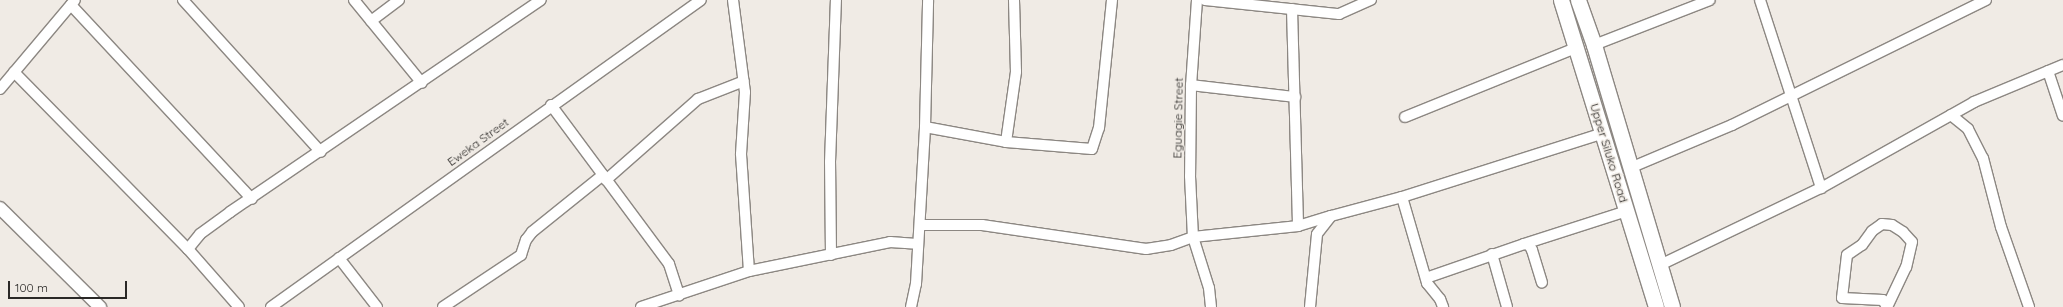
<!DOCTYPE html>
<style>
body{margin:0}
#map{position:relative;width:2063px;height:307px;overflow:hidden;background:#f0ebe5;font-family:Quicksand,sans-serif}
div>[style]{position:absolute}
.roads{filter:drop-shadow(1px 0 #8c8782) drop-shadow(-1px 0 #8c8782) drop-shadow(0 1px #8c8782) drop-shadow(0 -1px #8c8782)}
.minor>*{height:10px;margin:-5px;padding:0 5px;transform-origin:5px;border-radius:5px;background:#fff}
.tertiary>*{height:12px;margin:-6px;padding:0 6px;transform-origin:6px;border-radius:6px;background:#fff}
.primary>*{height:15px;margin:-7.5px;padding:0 7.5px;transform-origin:7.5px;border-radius:7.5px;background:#fff}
span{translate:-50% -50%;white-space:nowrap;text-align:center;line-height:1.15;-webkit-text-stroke:3px #f0ebe5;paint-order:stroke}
.street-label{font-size:12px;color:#2a2826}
.scale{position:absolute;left:8px;top:281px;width:119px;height:18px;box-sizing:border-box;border:2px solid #2a2826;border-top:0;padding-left:5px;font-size:12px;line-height:14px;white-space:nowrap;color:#2a2826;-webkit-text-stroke:3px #f0ebe5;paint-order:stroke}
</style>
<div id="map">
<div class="roads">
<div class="minor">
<i style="left:183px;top:0;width:205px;rotate:47.8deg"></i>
<i style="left:354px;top:0;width:107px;rotate:50.7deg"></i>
<i style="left:733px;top:0;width:93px;rotate:82.6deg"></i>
<i style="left:745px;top:92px;width:62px;rotate:93.7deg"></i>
<i style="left:741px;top:154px;width:117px;rotate:86.1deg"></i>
<i style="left:1197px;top:0;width:85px;rotate:94deg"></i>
<i style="left:1191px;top:85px;width:91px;rotate:90.6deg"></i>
<i style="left:1190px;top:176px;width:61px;rotate:87.2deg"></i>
<i style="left:1193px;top:237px;width:53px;rotate:72.6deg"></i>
<i style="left:1209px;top:288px;width:19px;rotate:84deg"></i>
<i style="left:1205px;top:0;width:135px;rotate:6deg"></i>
<i style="left:1339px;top:14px;width:35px;rotate:-24deg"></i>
<i style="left:1760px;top:0;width:198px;rotate:72deg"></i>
<i style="left:71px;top:5px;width:265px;rotate:47deg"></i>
<i style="left:1292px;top:9px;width:217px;rotate:88.4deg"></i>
<i style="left:371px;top:21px;width:35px;rotate:-37deg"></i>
<i style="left:1594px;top:45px;width:124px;rotate:-21.2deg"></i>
<i style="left:2048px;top:71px;width:47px;rotate:71.6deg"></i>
<i style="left:14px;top:72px;width:248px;rotate:45.5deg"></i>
<i style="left:188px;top:249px;width:19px;rotate:-51deg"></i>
<i style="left:200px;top:234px;width:37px;rotate:-36deg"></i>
<i style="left:230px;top:212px;width:376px;rotate:-34.3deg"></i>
<i style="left:1191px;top:85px;width:105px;rotate:6.6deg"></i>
<i style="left:0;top:89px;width:116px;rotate:-49.9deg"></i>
<i style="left:551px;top:105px;width:198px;rotate:53.4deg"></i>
<i style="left:669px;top:264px;width:33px;rotate:72deg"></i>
<i style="left:1951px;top:115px;width:22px;rotate:39deg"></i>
<i style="left:1968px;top:129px;width:33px;rotate:63deg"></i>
<i style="left:1983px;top:158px;width:71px;rotate:75.4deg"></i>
<i style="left:2001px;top:227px;width:85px;rotate:70.7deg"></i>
<i style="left:1405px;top:117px;width:184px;rotate:-22deg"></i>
<i style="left:925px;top:127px;width:82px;rotate:10.5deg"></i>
<i style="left:1006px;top:142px;width:86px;rotate:4.7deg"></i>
<i style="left:1092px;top:149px;width:22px;rotate:-72deg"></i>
<i style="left:1099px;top:128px;width:129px;rotate:-84.2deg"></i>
<i style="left:1006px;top:142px;width:71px;rotate:-81.9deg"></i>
<i style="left:1016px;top:72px;width:72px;rotate:-91.6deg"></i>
<i style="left:1630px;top:168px;width:111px;rotate:-22.9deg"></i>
<i style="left:1732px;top:125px;width:283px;rotate:-26.2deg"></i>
<i style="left:606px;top:180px;width:123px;rotate:-41.4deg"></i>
<i style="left:698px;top:99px;width:49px;rotate:-21.4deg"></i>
<i style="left:1402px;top:197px;width:90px;rotate:73.8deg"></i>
<i style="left:1427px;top:283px;width:21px;rotate:51deg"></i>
<i style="left:1440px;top:299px;width:9px;rotate:69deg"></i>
<i style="left:1882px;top:224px;width:10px;rotate:6deg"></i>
<i style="left:1892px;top:225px;width:13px;rotate:32deg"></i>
<i style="left:1903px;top:232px;width:13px;rotate:48deg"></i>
<i style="left:1912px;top:242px;width:26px;rotate:103deg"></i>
<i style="left:1906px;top:267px;width:44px;rotate:115.4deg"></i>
<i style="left:1887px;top:307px;width:8px;rotate:-120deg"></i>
<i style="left:1883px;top:300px;width:41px;rotate:-177.2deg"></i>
<i style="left:1842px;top:298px;width:43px;rotate:-83.4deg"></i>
<i style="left:1847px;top:255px;width:18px;rotate:-34deg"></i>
<i style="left:1862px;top:245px;width:17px;rotate:-54deg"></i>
<i style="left:1872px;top:231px;width:12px;rotate:-35deg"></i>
<i style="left:920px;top:225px;width:62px"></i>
<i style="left:982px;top:225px;width:166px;rotate:8.3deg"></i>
<i style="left:1146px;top:249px;width:25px;rotate:-9deg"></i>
<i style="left:1171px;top:245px;width:23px;rotate:-20deg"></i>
<i style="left:1193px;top:237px;width:106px;rotate:-6deg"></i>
<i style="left:1298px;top:226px;width:34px;rotate:-17deg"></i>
<i style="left:1524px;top:244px;width:108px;rotate:-17.8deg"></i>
<i style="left:188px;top:249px;width:77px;rotate:48.7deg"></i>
<i style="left:1492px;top:254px;width:55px;rotate:74.2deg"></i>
<i style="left:831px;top:255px;width:93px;rotate:-90.6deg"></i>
<i style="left:830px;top:162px;width:162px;rotate:-87.9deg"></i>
<i style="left:339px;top:258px;width:62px;rotate:52.2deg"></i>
<i style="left:1660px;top:265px;width:178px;rotate:-25.6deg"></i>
<i style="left:1821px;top:188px;width:176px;rotate:-29.3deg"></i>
<i style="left:1974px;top:102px;width:96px;rotate:-22.6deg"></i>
<i style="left:1426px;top:278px;width:104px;rotate:-19.1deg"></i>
<i style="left:1524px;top:244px;width:5px;rotate:11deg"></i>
<i style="left:1529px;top:245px;width:6px;rotate:59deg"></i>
<i style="left:1532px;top:250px;width:34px;rotate:73deg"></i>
<i style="left:271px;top:307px;width:528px;rotate:-35.53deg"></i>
<i style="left:443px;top:307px;width:94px;rotate:-33.7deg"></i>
<i style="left:521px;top:255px;width:16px;rotate:-72deg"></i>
<i style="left:526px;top:240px;width:10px;rotate:-53deg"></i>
<i style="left:532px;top:232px;width:91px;rotate:-38.8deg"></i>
<i style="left:641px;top:307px;width:114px;rotate:-18.4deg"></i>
<i style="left:749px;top:271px;width:144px;rotate:-11.6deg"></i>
<i style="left:890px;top:242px;width:27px;rotate:4deg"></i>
<i style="left:911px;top:307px;width:24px;rotate:-78deg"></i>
<i style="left:916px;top:284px;width:157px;rotate:-86.7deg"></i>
<i style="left:925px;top:127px;width:127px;rotate:-88.6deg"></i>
<i style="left:1310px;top:307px;width:73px;rotate:-84.5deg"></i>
<i style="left:1317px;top:234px;width:23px;rotate:-52deg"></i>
<i style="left:1331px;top:216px;width:73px;rotate:-15deg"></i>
<i style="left:1402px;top:197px;width:212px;rotate:-17.6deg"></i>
</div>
<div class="tertiary">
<i style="left:0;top:208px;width:141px;rotate:44.7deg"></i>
</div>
<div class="primary">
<i style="left:1561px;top:0;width:321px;rotate:72.8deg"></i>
<i style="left:1578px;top:0;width:48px;rotate:70.4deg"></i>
<i style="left:1594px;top:45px;width:273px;rotate:73.4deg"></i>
</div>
</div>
<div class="street-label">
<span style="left:1178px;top:118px;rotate:-89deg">Eguagie Street</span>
<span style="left:478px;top:142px;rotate:-36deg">Eweka Street</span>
<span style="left:1609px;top:153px;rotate:73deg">Upper Siluko Road</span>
</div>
<div class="scale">100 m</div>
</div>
